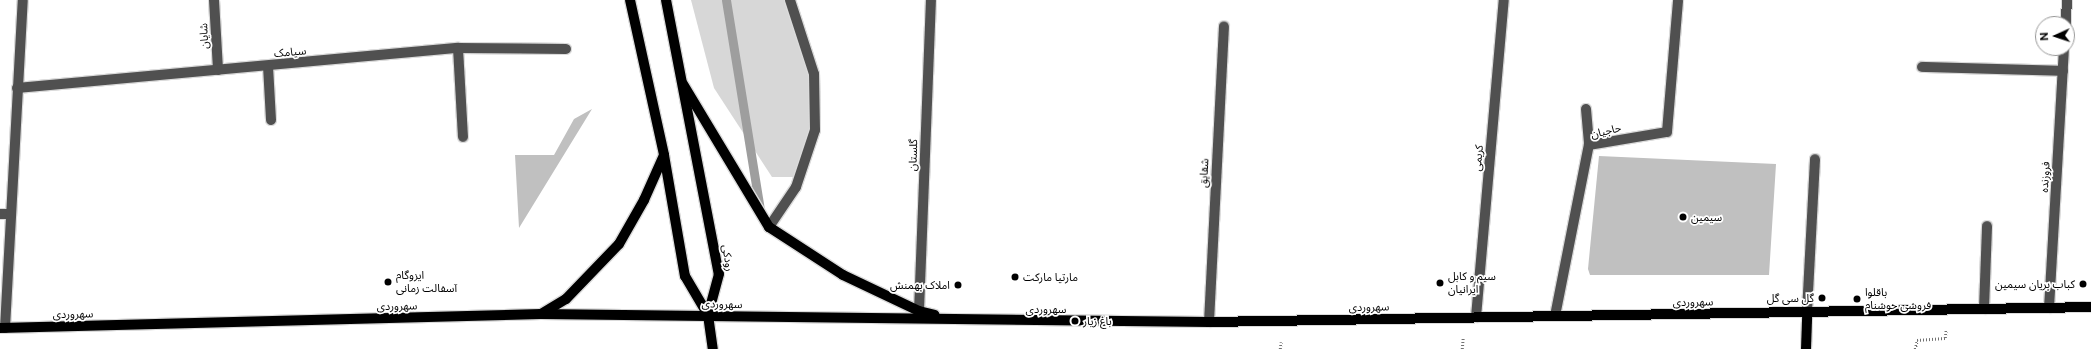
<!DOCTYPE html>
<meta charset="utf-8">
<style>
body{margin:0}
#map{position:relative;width:2091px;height:349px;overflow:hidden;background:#fff;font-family:"Public Sans","Noto Sans Arabic",sans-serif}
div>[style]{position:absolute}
.green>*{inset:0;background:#d7d7d7}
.stream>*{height:9px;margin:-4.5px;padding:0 4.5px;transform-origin:4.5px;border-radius:4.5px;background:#9e9e9e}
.building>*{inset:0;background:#c0c0c0}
.path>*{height:2.5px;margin-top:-1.25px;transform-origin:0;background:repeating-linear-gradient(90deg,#727272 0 1px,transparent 0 3px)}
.roads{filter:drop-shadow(1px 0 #dbdbdb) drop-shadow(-1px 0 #dbdbdb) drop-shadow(0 1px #dbdbdb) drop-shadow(0 -1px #dbdbdb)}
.minor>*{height:10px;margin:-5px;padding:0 5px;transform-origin:5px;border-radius:5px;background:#505050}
.major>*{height:10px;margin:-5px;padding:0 5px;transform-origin:5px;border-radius:5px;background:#000}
.dots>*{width:11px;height:11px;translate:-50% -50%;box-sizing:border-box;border:2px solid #fff;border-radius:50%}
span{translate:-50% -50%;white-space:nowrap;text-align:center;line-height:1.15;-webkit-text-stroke:3.5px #fff;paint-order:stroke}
.street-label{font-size:11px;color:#000}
.poi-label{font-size:11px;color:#000}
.left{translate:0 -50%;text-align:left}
.right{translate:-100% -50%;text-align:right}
.north{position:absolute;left:2035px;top:16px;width:40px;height:40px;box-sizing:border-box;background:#fff;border:1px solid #999;border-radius:50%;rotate:267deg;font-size:11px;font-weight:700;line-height:16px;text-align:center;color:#000}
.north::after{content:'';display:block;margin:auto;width:14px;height:18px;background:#000;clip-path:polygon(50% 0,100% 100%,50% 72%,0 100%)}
</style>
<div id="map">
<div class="green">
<i style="clip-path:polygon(691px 0,784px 0,810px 73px,811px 129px,794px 177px,772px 177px,714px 88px)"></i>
</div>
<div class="stream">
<i style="left:726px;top:0;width:213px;rotate:80.8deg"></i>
</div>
<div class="building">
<i style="clip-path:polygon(592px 109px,519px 228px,515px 155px,554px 155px,574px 119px)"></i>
<i style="clip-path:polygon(1599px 156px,1776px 164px,1769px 275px,1590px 275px,1588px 269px)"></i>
</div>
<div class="path">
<i style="left:1280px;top:349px;width:7px;rotate:-82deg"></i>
<i style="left:1462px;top:349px;width:11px;rotate:-85deg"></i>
<i style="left:1915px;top:349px;width:9px;rotate:-77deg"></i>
<i style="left:1917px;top:340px;width:28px;rotate:-4deg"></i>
<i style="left:1945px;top:338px;width:8px;rotate:-83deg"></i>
</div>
<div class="roads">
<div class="minor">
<i style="left:214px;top:0;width:70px;rotate:86.7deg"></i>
<i style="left:2066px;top:24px;width:24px;rotate:-88deg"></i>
<i style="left:458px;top:48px;width:89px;rotate:86.8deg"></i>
<i style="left:268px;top:66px;width:54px;rotate:86.8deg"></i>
<i style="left:1922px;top:67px;width:141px;rotate:1.6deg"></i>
<i style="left:17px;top:88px;width:443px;rotate:-5.2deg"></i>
<i style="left:458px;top:48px;width:108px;rotate:0.5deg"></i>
<i style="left:1586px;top:109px;width:36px;rotate:85deg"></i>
<i style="left:0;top:214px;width:11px"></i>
<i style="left:769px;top:227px;width:48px;rotate:-56deg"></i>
<i style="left:796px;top:187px;width:60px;rotate:-71.6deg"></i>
<i style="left:815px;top:130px;width:56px;rotate:-91deg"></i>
<i style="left:814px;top:74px;width:78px;rotate:-108deg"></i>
<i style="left:2049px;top:308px;width:260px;rotate:-86.7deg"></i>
<i style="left:1984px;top:309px;width:83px;rotate:-87.9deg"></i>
<i style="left:919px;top:311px;width:311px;rotate:-87.8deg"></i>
<i style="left:1807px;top:312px;width:153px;rotate:-87deg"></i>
<i style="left:1555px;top:316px;width:174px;rotate:-78.8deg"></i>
<i style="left:1589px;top:145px;width:79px;rotate:-9.5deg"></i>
<i style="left:1667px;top:132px;width:132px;rotate:-85.2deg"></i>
<i style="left:1476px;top:317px;width:318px;rotate:-85deg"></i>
<i style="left:1209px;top:322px;width:296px;rotate:-87.1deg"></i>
<i style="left:5px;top:328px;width:328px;rotate:-86.9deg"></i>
</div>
<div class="major">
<i style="left:630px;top:0;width:159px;rotate:77.6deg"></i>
<i style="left:664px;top:155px;width:123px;rotate:80.2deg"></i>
<i style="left:685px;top:276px;width:45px;rotate:59.5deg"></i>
<i style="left:708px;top:315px;width:34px;rotate:82deg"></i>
<i style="left:666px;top:0;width:279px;rotate:79.1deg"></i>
<i style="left:719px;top:274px;width:42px;rotate:105deg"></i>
<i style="left:683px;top:84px;width:167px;rotate:59deg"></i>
<i style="left:769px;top:227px;width:88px;rotate:33deg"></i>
<i style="left:843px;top:275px;width:84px;rotate:25.3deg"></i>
<i style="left:919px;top:311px;width:16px;rotate:14deg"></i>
<i style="left:541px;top:314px;width:29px;rotate:-31deg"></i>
<i style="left:566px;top:299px;width:76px;rotate:-46.1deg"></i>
<i style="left:619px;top:244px;width:51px;rotate:-60.4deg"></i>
<i style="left:644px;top:200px;width:49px;rotate:-66deg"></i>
<i style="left:0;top:328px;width:541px;rotate:-1.48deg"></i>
<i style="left:541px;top:314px;width:668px;rotate:0.69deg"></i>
<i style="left:1209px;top:322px;width:882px;rotate:-0.97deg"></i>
<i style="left:1806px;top:349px;width:37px;rotate:-88deg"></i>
</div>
</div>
<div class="dots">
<i style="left:1683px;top:217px;background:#000"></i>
<i style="left:1015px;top:277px;background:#000"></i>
<i style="left:388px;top:282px;background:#000"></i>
<i style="left:1440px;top:283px;background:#000"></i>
<i style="left:2083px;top:284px;background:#000"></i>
<i style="left:958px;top:285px;background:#000"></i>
<i style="left:1822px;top:298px;background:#000"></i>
<i style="left:1857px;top:299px;background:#000"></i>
<i style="left:1075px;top:321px;background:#000"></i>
</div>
<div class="street-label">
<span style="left:204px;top:36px;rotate:-93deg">شایان</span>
<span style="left:290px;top:52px;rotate:-5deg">سیامک</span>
<span style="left:1606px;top:131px;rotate:-13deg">حاجیان</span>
<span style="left:913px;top:155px;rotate:-88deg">گلستان</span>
<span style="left:1478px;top:158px;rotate:-85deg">کریمی</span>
<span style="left:1204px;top:173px;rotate:-87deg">شقایق</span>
<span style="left:2045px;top:177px;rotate:-87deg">فروزنده</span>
<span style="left:728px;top:258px;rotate:82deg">رودکی</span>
<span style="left:1693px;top:302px;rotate:-1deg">سهروردی</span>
<span style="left:722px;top:304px;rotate:1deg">سهروردی</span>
<span style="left:397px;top:306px;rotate:-1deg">سهروردی</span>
<span style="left:1369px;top:307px;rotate:-1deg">سهروردی</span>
<span style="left:1046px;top:309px">سهروردی</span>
<span style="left:73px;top:314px;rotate:-1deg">سهروردی</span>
</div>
<div class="poi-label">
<span class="left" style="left:1691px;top:217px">سیمین</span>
<span class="left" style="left:396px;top:282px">ایزوگام<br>آسفالت زمانی</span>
<span class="left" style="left:1023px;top:277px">مارتیا مارکت</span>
<span class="left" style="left:1448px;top:283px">سیم و کابل<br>ایرانیان</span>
<span class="right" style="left:2075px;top:284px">کباب بریان سیمین</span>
<span class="right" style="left:950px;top:285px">املاک بهمنش</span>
<span class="left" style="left:1865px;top:299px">باقلوا<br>فروشی خوشنام</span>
<span class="right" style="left:1814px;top:298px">گل سی گل</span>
<span class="left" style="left:1083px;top:321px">باغ زیار</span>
</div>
<div class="north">N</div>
</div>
